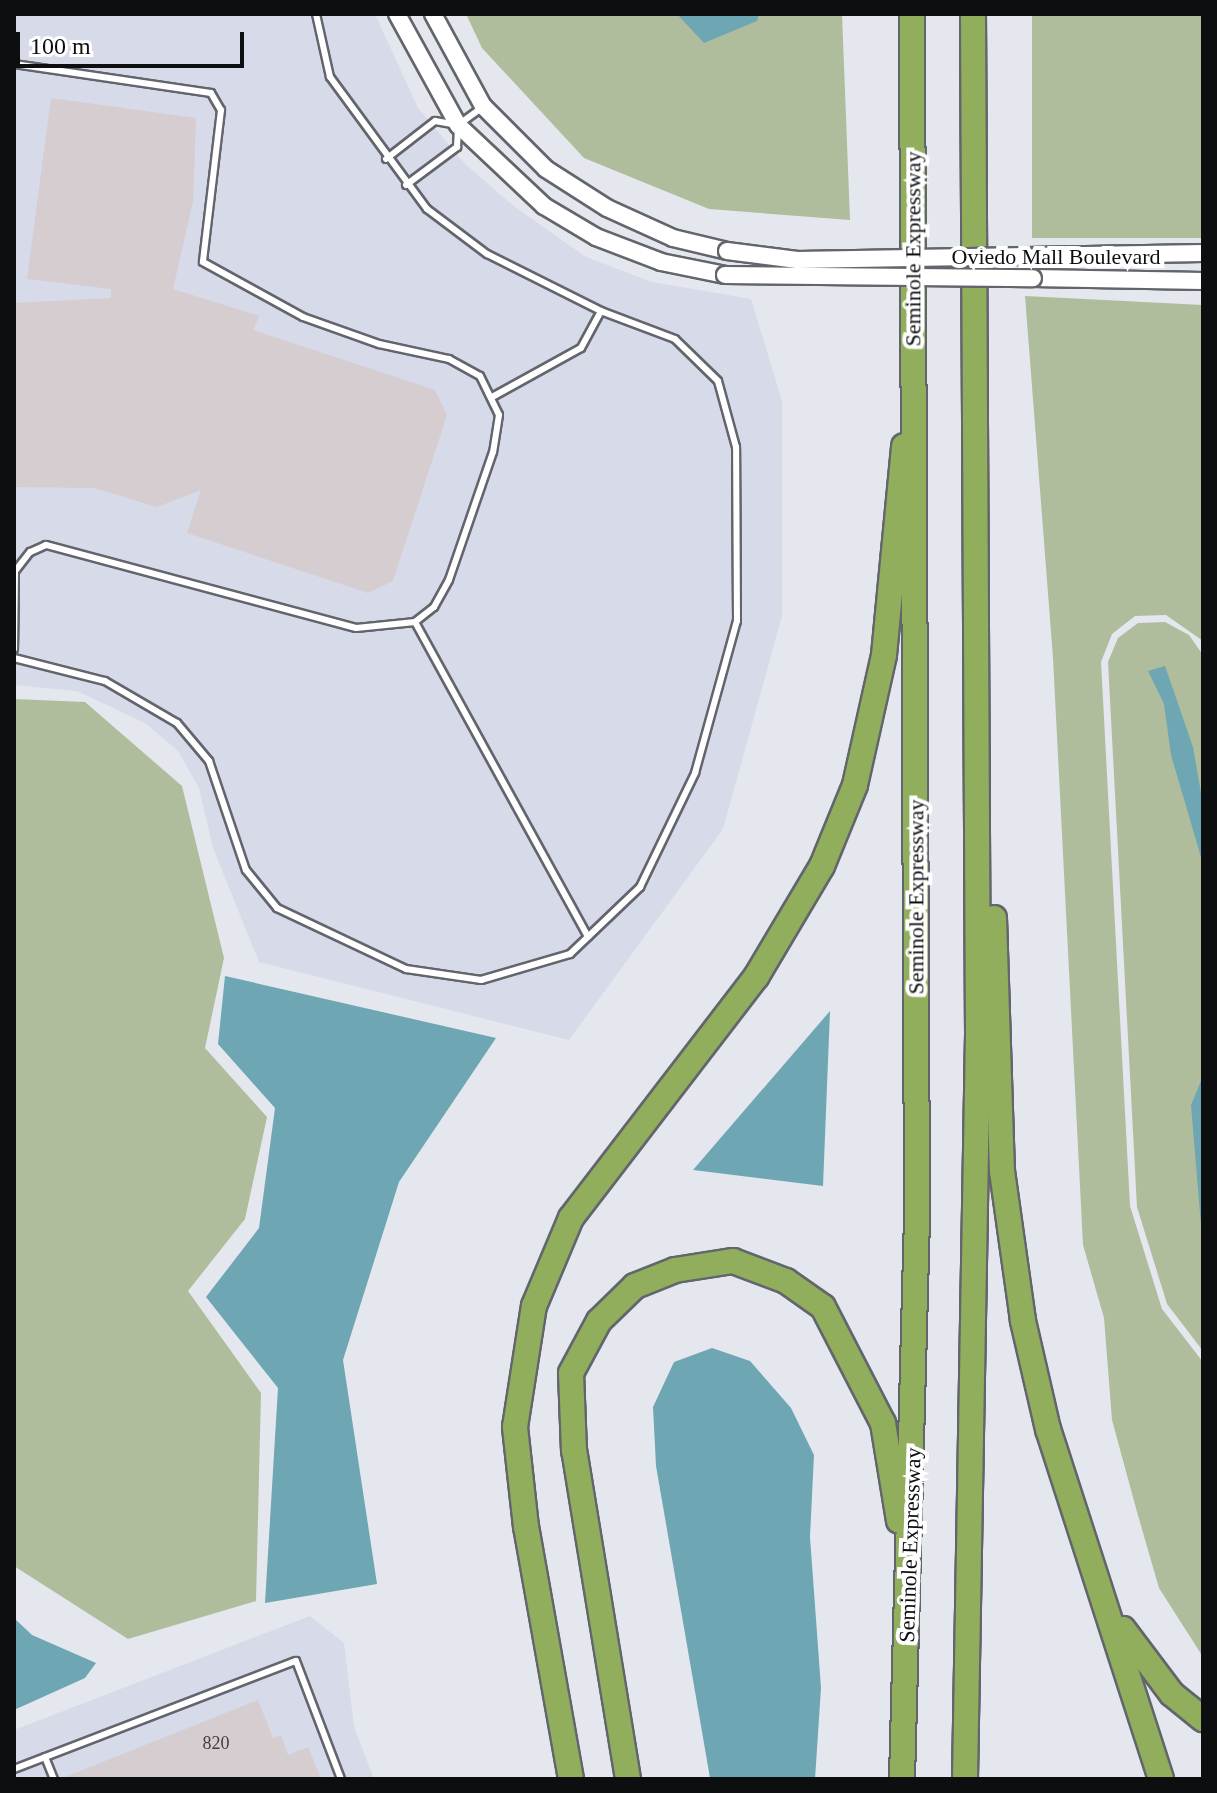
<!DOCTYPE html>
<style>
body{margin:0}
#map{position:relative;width:1217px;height:1793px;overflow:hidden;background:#e5e7ee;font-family:"Times New Roman",serif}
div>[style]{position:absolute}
.built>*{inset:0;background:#d6dae9}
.green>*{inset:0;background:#afbd9c;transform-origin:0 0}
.water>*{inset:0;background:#6ea6b3}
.building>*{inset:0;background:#d6cdd0}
.roads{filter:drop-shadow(2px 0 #63656c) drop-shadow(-2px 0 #63656c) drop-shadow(0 2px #63656c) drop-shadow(0 -2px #63656c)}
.service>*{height:6px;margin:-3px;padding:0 3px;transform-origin:3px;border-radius:3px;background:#fff}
.tertiary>*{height:16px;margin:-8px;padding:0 8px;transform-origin:8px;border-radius:8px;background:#fff}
.motorway>*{height:24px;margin:-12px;padding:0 12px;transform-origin:12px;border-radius:12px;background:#91ae5d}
.bridges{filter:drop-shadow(2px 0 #63656c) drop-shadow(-2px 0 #63656c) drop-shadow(0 2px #63656c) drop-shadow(0 -2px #63656c)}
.tertiary-bridge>*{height:16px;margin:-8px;padding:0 8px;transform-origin:8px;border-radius:8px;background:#fff}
span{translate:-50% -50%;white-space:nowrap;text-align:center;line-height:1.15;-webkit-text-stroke:8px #fff;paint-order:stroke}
.number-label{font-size:18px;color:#3f3e40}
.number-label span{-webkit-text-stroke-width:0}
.street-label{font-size:22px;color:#0d0e10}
.frame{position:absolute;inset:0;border:16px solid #0d0e10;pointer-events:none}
.scale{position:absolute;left:16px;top:32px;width:228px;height:36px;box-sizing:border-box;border:4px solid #0d0e10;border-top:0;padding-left:10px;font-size:24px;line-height:28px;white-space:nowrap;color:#0d0e10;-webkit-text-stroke:6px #fff;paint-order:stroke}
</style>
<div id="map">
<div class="built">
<i style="clip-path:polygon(14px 14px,375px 14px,418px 108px,465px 164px,515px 207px,586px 257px,652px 282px,751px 299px,782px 401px,782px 616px,723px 829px,569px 1040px,259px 962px,213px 848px,199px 788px,178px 751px,145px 723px,77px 691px,14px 685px)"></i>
<i style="clip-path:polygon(310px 1616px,344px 1643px,354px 1727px,374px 1779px,14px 1779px,14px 1730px)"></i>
</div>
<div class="green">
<i style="clip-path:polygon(466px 14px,842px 14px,850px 220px,709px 209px,584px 158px,482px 48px)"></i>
<i style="left:1032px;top:14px;width:171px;height:224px"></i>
<i style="clip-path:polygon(1025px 296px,1203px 305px,1203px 641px,1166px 615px,1135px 616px,1112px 634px,1101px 662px,1130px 1206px,1162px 1309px,1203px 1362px,1203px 1657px,1159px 1588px,1137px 1512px,1112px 1420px,1104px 1318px,1083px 1245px,1053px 658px)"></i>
<i style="clip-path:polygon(1165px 622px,1189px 635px,1203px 655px,1203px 1351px,1167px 1304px,1137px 1207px,1108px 662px,1118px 638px,1138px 623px)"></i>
<i style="clip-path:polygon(14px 699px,85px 702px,182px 786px,224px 958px,205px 1048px,267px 1117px,245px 1219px,188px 1291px,261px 1393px,256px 1601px,128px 1639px,14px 1566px)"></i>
</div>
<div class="water">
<i style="clip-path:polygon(677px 14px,759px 14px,757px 21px,704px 43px)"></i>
<i style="clip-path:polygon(1165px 666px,1193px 747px,1203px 804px,1203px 864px,1171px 755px,1164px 704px,1148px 671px)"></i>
<i style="clip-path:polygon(225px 976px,496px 1038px,399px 1182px,343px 1360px,377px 1584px,265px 1603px,278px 1388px,206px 1297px,259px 1228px,275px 1108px,218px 1044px)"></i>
<i style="clip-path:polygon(830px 1011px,823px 1186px,693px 1170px)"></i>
<i style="clip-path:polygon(1203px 1076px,1203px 1249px,1191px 1105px)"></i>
<i style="clip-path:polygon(712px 1348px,750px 1361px,791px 1408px,814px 1455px,810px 1537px,821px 1688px,815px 1779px,710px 1778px,656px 1466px,653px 1407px,674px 1362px)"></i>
<i style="clip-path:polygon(14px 1618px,32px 1635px,96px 1663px,85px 1678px,14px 1710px)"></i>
</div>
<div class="building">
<i style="clip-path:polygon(51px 98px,196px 118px,193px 202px,173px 289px,259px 316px,253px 330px,435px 390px,447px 415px,393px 581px,368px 593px,187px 533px,201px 490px,157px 507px,94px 488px,14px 487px,14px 303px,111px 298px,111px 289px,27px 279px)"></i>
<i style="clip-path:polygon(258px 1700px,273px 1738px,281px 1735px,288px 1755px,308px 1747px,321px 1779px,60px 1779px)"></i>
</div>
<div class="roads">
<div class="service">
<i style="left:14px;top:64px;width:199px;rotate:8.4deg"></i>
<i style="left:211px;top:93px;width:20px;rotate:60deg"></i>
<i style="left:221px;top:110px;width:153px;rotate:96.8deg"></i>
<i style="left:203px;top:262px;width:114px;rotate:28.8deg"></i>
<i style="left:303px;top:317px;width:81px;rotate:19.6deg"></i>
<i style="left:379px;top:344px;width:72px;rotate:12.1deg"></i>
<i style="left:449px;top:359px;width:35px;rotate:29deg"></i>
<i style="left:480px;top:376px;width:43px;rotate:64deg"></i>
<i style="left:499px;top:415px;width:37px;rotate:99deg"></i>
<i style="left:493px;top:452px;width:135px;rotate:109deg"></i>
<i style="left:449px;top:580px;width:31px;rotate:119deg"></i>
<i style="left:434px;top:607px;width:24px;rotate:142deg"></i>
<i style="left:415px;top:622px;width:59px;rotate:174.2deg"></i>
<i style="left:356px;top:628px;width:321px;rotate:-165deg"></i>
<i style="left:46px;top:545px;width:17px;rotate:156deg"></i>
<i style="left:30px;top:552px;width:24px;rotate:128deg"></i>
<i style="left:15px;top:571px;width:78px;rotate:90.7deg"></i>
<i style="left:386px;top:159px;width:62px;rotate:-37.8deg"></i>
<i style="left:435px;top:121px;width:23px;rotate:10deg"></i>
<i style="left:458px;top:125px;width:31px;rotate:-36deg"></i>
<i style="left:406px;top:185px;width:64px;rotate:-36.7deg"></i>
<i style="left:457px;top:147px;width:19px;rotate:-87deg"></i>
<i style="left:494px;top:396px;width:99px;rotate:-28.9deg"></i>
<i style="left:581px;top:348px;width:42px;rotate:-61.6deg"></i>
<i style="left:415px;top:622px;width:359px;rotate:61.2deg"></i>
<i style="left:14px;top:658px;width:94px;rotate:14.2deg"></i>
<i style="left:105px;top:681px;width:83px;rotate:30.3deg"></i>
<i style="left:177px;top:723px;width:50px;rotate:49.9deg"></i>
<i style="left:209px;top:761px;width:115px;rotate:71.3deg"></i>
<i style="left:246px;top:870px;width:49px;rotate:50.8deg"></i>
<i style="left:277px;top:908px;width:143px;rotate:25.3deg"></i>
<i style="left:406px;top:969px;width:76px;rotate:8.3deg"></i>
<i style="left:481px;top:980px;width:93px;rotate:-16.3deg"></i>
<i style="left:570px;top:954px;width:97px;rotate:-43.7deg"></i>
<i style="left:640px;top:887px;width:127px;rotate:-64.2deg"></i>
<i style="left:695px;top:773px;width:158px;rotate:-74.6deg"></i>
<i style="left:737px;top:621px;width:174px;rotate:-90.3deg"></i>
<i style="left:736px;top:447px;width:68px;rotate:-105.3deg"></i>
<i style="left:718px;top:381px;width:60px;rotate:-135.7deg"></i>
<i style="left:675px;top:339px;width:79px;rotate:-159.3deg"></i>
<i style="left:601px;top:311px;width:127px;rotate:-153.4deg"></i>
<i style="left:487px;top:254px;width:75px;rotate:-143.1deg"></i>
<i style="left:427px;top:209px;width:164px;rotate:-126.3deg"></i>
<i style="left:330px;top:77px;width:65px;rotate:-102.5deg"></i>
<i style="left:45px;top:1757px;width:24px;rotate:68deg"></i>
<i style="left:14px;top:1769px;width:302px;rotate:-21deg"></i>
<i style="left:296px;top:1661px;width:126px;rotate:69.1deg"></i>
</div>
<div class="tertiary">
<i style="left:397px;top:14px;width:127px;rotate:61.2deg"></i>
<i style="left:458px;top:125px;width:118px;rotate:43.3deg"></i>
<i style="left:544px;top:206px;width:61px;rotate:30.8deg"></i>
<i style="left:596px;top:237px;width:70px;rotate:21deg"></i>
<i style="left:661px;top:262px;width:65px;rotate:11.5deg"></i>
<i style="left:433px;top:14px;width:105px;rotate:61.5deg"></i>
<i style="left:483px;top:106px;width:89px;rotate:45deg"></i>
<i style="left:546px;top:169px;width:72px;rotate:32.6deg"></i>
<i style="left:607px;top:208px;width:72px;rotate:24.4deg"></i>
<i style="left:673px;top:238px;width:56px;rotate:13.5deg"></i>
<i style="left:1027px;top:256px;width:176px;rotate:-1deg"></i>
<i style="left:1033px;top:278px;width:170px;rotate:1deg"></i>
</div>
<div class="motorway">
<i style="left:994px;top:918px;width:253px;rotate:88.2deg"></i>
<i style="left:1002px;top:1171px;width:151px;rotate:82deg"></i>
<i style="left:1023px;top:1321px;width:111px;rotate:77deg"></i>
<i style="left:1048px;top:1429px;width:368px;rotate:72.1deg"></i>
<i style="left:1123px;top:1629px;width:81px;rotate:53deg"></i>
<i style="left:1172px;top:1694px;width:40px;rotate:39deg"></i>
<i style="left:571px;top:1779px;width:256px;rotate:-100.1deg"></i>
<i style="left:526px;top:1527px;width:101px;rotate:-96.3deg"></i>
<i style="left:515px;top:1427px;width:122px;rotate:-81.1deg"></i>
<i style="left:534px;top:1306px;width:95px;rotate:-67.2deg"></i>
<i style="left:571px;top:1218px;width:304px;rotate:-52.5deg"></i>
<i style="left:756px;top:977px;width:129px;rotate:-59.3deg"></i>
<i style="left:822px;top:866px;width:87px;rotate:-67.8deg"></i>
<i style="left:855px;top:785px;width:133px;rotate:-77.4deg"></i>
<i style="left:884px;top:655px;width:210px;rotate:-84.5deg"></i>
<i style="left:628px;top:1779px;width:332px;rotate:-99.3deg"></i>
<i style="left:574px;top:1451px;width:78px;rotate:-92.2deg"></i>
<i style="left:571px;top:1373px;width:59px;rotate:-61.7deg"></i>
<i style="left:599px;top:1321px;width:50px;rotate:-44.2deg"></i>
<i style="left:635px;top:1286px;width:43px;rotate:-21.8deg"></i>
<i style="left:675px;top:1270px;width:59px;rotate:-8.8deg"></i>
<i style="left:733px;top:1261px;width:57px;rotate:20.7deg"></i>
<i style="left:786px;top:1281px;width:45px;rotate:35.1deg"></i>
<i style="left:823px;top:1307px;width:131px;rotate:62.7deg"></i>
<i style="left:883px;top:1423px;width:99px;rotate:80.7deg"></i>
<i style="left:902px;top:1779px;width:560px;rotate:-88.47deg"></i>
<i style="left:917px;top:1219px;width:1205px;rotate:-90.24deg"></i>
<i style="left:965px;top:1779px;width:745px;rotate:-89deg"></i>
<i style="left:978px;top:1034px;width:1020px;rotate:-90.28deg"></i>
</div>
</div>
<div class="bridges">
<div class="tertiary-bridge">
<i style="left:727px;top:251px;width:71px;rotate:7.3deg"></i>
<i style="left:797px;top:260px;width:230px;rotate:-1deg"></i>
<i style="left:725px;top:275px;width:308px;rotate:0.6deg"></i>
</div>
</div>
<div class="number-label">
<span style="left:216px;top:1743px">820</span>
</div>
<div class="street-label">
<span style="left:913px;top:249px;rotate:-90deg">Seminole Expressway</span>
<span style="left:1056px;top:257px">Oviedo Mall Boulevard</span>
<span style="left:916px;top:897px;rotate:-90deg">Seminole Expressway</span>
<span style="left:910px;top:1545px;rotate:-88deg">Seminole Expressway</span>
</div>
<div class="frame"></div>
<div class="scale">100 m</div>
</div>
